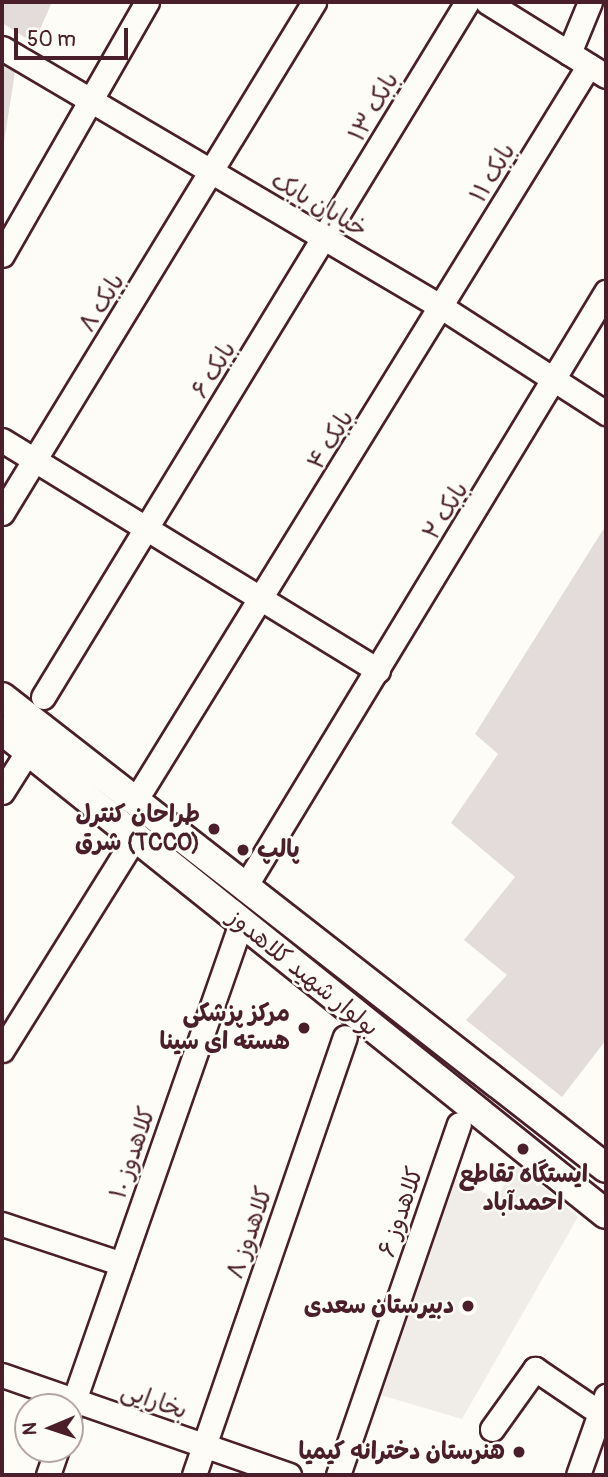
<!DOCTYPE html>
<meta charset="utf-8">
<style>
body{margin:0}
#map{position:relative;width:608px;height:1477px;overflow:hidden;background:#fdfcf7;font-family:Pangolin,"Playpen Sans Arabic",sans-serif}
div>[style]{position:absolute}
.built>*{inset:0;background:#f0ece8}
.green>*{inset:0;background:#e3dcda}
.roads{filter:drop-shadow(2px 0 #4a1f2b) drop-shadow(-2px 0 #4a1f2b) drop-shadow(0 2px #4a1f2b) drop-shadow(0 -2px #4a1f2b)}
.minor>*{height:23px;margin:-11.5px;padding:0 11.5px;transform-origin:11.5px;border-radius:11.5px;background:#fdfcf7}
.major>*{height:28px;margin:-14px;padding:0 14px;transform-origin:14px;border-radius:14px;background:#fdfcf7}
.dots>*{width:19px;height:19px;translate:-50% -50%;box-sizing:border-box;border:4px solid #fdfcf7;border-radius:50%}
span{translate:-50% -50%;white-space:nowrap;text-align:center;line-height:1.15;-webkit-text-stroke:5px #fdfcf7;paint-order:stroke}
.street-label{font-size:24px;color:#4a1f2b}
.poi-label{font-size:24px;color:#4a1f2b;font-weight:700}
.right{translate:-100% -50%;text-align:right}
.left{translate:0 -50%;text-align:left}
.frame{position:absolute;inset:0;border:4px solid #4a1f2b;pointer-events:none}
.north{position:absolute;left:14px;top:1393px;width:70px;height:70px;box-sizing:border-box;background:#fdfcf7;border:2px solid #b5a4a5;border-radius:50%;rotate:268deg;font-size:19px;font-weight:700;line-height:28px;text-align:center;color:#4a1f2b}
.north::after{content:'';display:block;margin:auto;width:24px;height:32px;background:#4a1f2b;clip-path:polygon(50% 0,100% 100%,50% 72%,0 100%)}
.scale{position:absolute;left:14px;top:28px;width:114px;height:32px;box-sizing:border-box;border:4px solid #4a1f2b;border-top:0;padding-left:9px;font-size:21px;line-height:24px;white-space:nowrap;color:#4a1f2b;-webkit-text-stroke:5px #fdfcf7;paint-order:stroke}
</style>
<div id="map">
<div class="built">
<i style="clip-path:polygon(517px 1164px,578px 1217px,462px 1419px,377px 1394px,453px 1177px,496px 1199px)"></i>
</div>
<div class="green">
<i style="clip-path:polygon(2px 2px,52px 2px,34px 43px,2px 23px)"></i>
<i style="clip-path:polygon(2px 64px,15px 72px,2px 155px)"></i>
<i style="clip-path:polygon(606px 525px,606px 1040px,562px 1097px,466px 1020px,507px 975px,464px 940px,515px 877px,451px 823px,498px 754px,475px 734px)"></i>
</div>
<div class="roads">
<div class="minor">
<i style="left:487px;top:2px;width:140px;rotate:31.9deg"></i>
<i style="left:2px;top:48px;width:512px;rotate:30.52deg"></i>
<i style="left:443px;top:308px;width:194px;rotate:32.8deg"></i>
<i style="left:569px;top:53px;width:55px;rotate:-67.6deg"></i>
<i style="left:2px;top:255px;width:292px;rotate:-60.2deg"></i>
<i style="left:2px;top:440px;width:441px;rotate:31.5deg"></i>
<i style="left:2px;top:513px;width:599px;rotate:-58.59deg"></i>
<i style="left:43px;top:697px;width:814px;rotate:-58.61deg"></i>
<i style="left:143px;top:788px;width:849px;rotate:-58.33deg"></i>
<i style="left:2px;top:792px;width:49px;rotate:-57.6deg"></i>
<i style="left:246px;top:885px;width:694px;rotate:-58.74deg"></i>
<i style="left:2px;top:1050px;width:236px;rotate:-58deg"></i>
<i style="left:2px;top:1224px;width:126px;rotate:18.4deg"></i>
<i style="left:2px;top:1375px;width:304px;rotate:19.2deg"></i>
<i style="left:70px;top:1412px;width:518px;rotate:-70.73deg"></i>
<i style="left:492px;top:1429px;width:74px;rotate:-54.4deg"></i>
<i style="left:535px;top:1369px;width:78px;rotate:34.1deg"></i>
<i style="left:48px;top:1475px;width:28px;rotate:-71deg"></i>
<i style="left:194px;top:1475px;width:463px;rotate:-71deg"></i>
<i style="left:338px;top:1475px;width:371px;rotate:-71deg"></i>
<i style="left:578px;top:1475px;width:84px;rotate:-70.5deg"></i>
</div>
<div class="major">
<i style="left:2px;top:697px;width:766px;rotate:37.95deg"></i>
<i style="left:2px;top:730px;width:774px;rotate:38.71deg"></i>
</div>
</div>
<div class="dots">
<i style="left:214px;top:829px;background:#4a1f2b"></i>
<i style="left:243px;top:850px;background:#4a1f2b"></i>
<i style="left:304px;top:1028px;background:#4a1f2b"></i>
<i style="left:523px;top:1149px;background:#4a1f2b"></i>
<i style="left:468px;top:1306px;background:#4a1f2b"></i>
<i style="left:519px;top:1452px;background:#4a1f2b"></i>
</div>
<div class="street-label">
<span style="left:374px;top:107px;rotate:-60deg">بابک ۱۳</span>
<span style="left:493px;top:173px;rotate:-59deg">بابک ۱۱</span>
<span style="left:319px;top:205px;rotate:30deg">خیابان بابک</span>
<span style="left:102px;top:303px;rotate:-58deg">بابک ۸</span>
<span style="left:214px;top:370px;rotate:-58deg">بابک ۶</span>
<span style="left:331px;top:440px;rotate:-58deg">بابک ۴</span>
<span style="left:446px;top:511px;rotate:-58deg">بابک ۲</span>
<span style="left:303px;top:973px;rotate:39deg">بولوار شهید کلاهدوز</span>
<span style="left:133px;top:1153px;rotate:-71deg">کلاهدوز ۱۰</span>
<span style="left:401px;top:1212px;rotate:-71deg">کلاهدوز ۶</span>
<span style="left:250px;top:1233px;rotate:-71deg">کلاهدوز ۸</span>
<span style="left:154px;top:1401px;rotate:19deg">بخارایی</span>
</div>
<div class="poi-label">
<span class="right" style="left:200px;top:829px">طراحان کنترل<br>شرق (TCCO)</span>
<span class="left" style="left:257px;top:850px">پالپ</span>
<span class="right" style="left:290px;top:1028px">مرکز پزشکی<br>هسته ای سینا</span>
<span style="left:523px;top:1189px">ایستگاه تقاطع<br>احمدآباد</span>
<span class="right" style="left:454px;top:1306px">دبیرستان سعدی</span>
<span class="right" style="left:505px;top:1452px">هنرستان دخترانه کیمیا</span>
</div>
<div class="frame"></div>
<div class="north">N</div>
<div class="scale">50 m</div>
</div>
